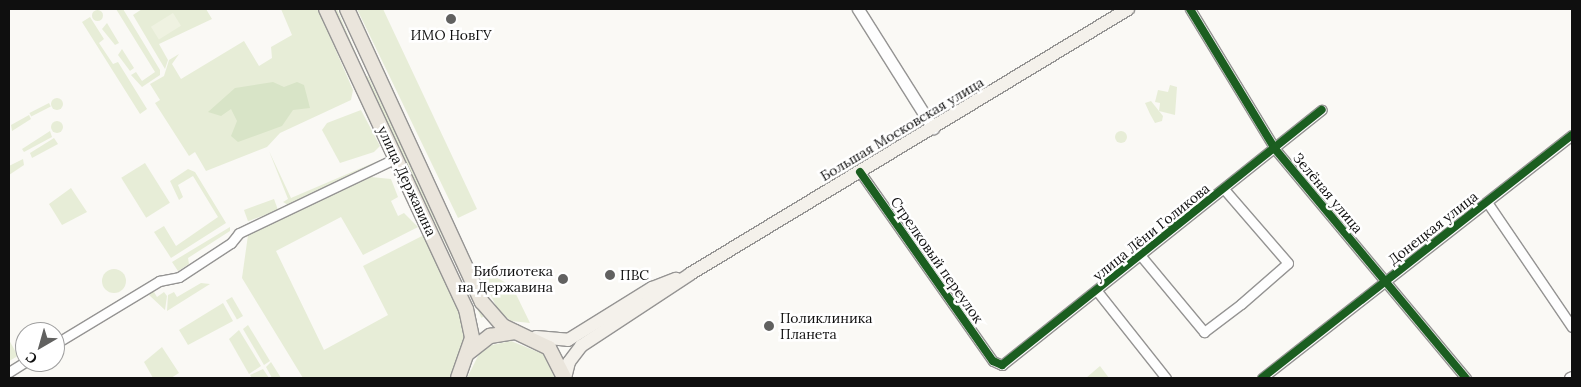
<!DOCTYPE html>
<meta charset="utf-8">
<style>
body{margin:0}
#map{position:relative;width:1581px;height:387px;overflow:hidden;background:#faf9f5;font-family:Lora,serif}
div>[style]{position:absolute}
.green>*{inset:0;background:#e7edd7;transform-origin:0 0}
.round{border-radius:50%}
.forest>*{inset:0;background:#d8e4c7}
.pitch>*{inset:0;background:#eff2e1;transform-origin:0 0}
.roads{filter:drop-shadow(1px 0 #959493) drop-shadow(-1px 0 #959493) drop-shadow(0 1px #959493) drop-shadow(0 -1px #959493)}
.minor>*{height:9px;margin:-4.5px;padding:0 4.5px;transform-origin:4.5px;border-radius:4.5px;background:#fefefe}
.tertiary>*{height:11px;margin:-5.5px;padding:0 5.5px;transform-origin:5.5px;border-radius:5.5px;background:#fefefe}
.secondary>*{height:12px;margin:-6px;padding:0 6px;transform-origin:6px;border-radius:6px;background:#f4f1eb}
.primary>*{height:14px;margin:-7px;padding:0 7px;transform-origin:7px;border-radius:7px;background:#eae5dc}
.cycleway>*{height:8px;margin:-4px;padding:0 4px;transform-origin:4px;border-radius:4px;background:#1b5e20}
.dots>*{width:14px;height:14px;translate:-50% -50%;box-sizing:border-box;border:2px solid #fff;border-radius:50%}
span{translate:-50% -50%;white-space:nowrap;text-align:center;line-height:1.15;-webkit-text-stroke:5px #fff;paint-order:stroke}
.poi-label{font-size:14px;color:#0f0f0f}
.right{translate:-100% -50%;text-align:right}
.left{translate:0 -50%;text-align:left}
.street-label{font-size:14px;color:#0f0f0f}
.frame{position:absolute;inset:0;border:10px solid #0f0f0f;pointer-events:none}
.north{position:absolute;left:15px;top:322px;width:50px;height:50px;box-sizing:border-box;background:#fff;border:1px solid #9f9f9f;border-radius:50%;rotate:218deg;font-size:14px;font-weight:700;line-height:20px;text-align:center;color:#0f0f0f}
.north::after{content:'';display:block;margin:auto;width:18px;height:22px;background:#616160;clip-path:polygon(50% 0,100% 100%,50% 72%,0 100%)}
</style>
<div id="map">
<div class="green">
<i style="clip-path:polygon(116px 9px,123px 9px,160px 70px,160px 75px,142px 87px,131px 75px,136px 72px,142px 81px,155px 72px)"></i>
<i style="clip-path:polygon(142px 9px,206px 9px,212px 19px,159px 44px,168px 60px,165px 69px,133px 15px)"></i>
<i style="clip-path:polygon(281px 9px,318px 9px,353px 90px,351px 100px,280px 133px,267px 147px,206px 171px,195px 152px,189px 156px,155px 103px,160px 100px,150px 84px,164px 76px,169px 60px,179px 54px,172px 64px,181px 79px,244px 41px,259px 66px,272px 58px,271px 47px,292px 35px)"></i>
<i style="clip-path:polygon(332px 9px,337px 9px,358px 58px,357px 59px)"></i>
<i style="clip-path:polygon(357px 9px,383px 9px,477px 209px,458px 218px)"></i>
<i class="round" style="left:91.5px;top:9.5px;width:11px;height:11px"></i>
<i style="clip-path:polygon(90px 17px,104px 39px,99px 43px,113px 64px,118px 62px,147px 109px,140px 114px,82px 22px)"></i>
<i style="clip-path:polygon(107px 23px,119px 43px,115px 45px,102px 29px)"></i>
<i style="clip-path:polygon(122px 49px,134px 68px,130px 71px,118px 55px)"></i>
<i style="left:368px;top:76px;width:267px;height:4px;rotate:64deg"></i>
<i style="clip-path:polygon(1170px 85px,1177px 87px,1175px 115px,1159px 111px,1160px 103px,1155px 102px,1158px 90px,1168px 92px)"></i>
<i class="round" style="left:51px;top:98px;width:12px;height:12px"></i>
<i style="clip-path:polygon(1151px 101px,1163px 116px,1162px 121px,1155px 123px,1150px 114px,1145px 103px)"></i>
<i style="left:49px;top:103px;width:4px;height:22px;rotate:63deg"></i>
<i style="clip-path:polygon(361px 110px,380px 146px,374px 152px,340px 163px,322px 130px,327px 123px)"></i>
<i style="clip-path:polygon(29px 115px,31px 119px,12px 131px,11px 125px)"></i>
<i class="round" style="left:51px;top:121px;width:12px;height:12px"></i>
<i class="round" style="left:1115px;top:131px;width:12px;height:12px"></i>
<i style="clip-path:polygon(50px 131px,52px 137px,24px 152px,22px 149px)"></i>
<i style="clip-path:polygon(54px 138px,58px 144px,32px 158px,30px 153px)"></i>
<i style="clip-path:polygon(269px 151px,291px 198px,380px 160px,288px 205px,283px 202px,288px 199px)"></i>
<i style="clip-path:polygon(23px 159px,24px 165px,9px 175px,9px 166px)"></i>
<i style="left:145px;top:163px;width:47px;height:28px;rotate:58deg"></i>
<i style="clip-path:polygon(188px 169px,195px 172px,226px 223px,171px 258px,154px 232px,164px 226px,176px 246px,218px 217px,193px 176px,178px 185px,183px 197px,179px 200px,170px 181px)"></i>
<i style="clip-path:polygon(371px 177px,391px 179px,398px 197px,391px 201px,398px 216px,404px 213px,418px 227px,363px 255px,341px 217px,276px 251px,324px 350px,388px 315px,363px 266px,424px 235px,460px 309px,467px 335px,451px 378px,303px 378px,242px 278px,248px 235px)"></i>
<i style="clip-path:polygon(71px 188px,87px 212px,62px 225px,49px 204px)"></i>
<i style="left:274px;top:199px;width:12px;height:32px;rotate:70deg"></i>
<i style="clip-path:polygon(230px 227px,230px 231px,188px 258px,189px 264px,178px 271px,172px 262px)"></i>
<i style="clip-path:polygon(476px 266px,512px 286px,530px 323px,511px 321px,498px 310px)"></i>
<i class="round" style="left:102px;top:269px;width:24px;height:24px"></i>
<i style="clip-path:polygon(201px 283px,210px 284px,167px 311px,168px 295px,174px 292px,177px 297px)"></i>
<i style="clip-path:polygon(159px 285px,154px 292px,157px 297px,164px 292px,167px 296px,165px 310px,149px 295px)"></i>
<i style="left:232px;top:297px;width:22px;height:7px;rotate:60deg"></i>
<i style="clip-path:polygon(223px 303px,233px 321px,188px 345px,179px 330px)"></i>
<i style="clip-path:polygon(248px 325px,270px 361px,264px 365px,243px 329px)"></i>
<i style="clip-path:polygon(239px 330px,261px 366px,249px 374px,229px 339px)"></i>
<i style="clip-path:polygon(9px 340px,18px 356px,9px 361px)"></i>
<i style="clip-path:polygon(511px 341px,543px 354px,555px 378px,467px 378px,479px 354px,492px 345px)"></i>
<i style="clip-path:polygon(162px 347px,179px 373px,171px 378px,153px 378px,144px 362px)"></i>
<i style="clip-path:polygon(271px 362px,281px 378px,272px 378px,266px 367px)"></i>
<i style="clip-path:polygon(1100px 366px,1109px 378px,1086px 378px)"></i>
<i style="clip-path:polygon(263px 369px,269px 378px,252px 378px,250px 375px)"></i>
</div>
<div class="forest">
<i style="clip-path:polygon(273px 82px,284px 87px,297px 82px,304px 85px,310px 108px,293px 110px,282px 126px,238px 142px,231px 136px,237px 121px,231px 109px,221px 116px,208px 112px,235px 88px)"></i>
</div>
<div class="pitch">
<i style="left:173px;top:13px;width:15px;height:26px;rotate:58deg"></i>
</div>
<div class="roads">
<div class="minor">
<i style="left:1190px;top:9px;width:164px;rotate:58.7deg"></i>
<i style="left:1275px;top:149px;width:298px;rotate:50.2deg"></i>
<i style="left:860px;top:172px;width:231px;rotate:54.9deg"></i>
<i style="left:993px;top:361px;width:10px;rotate:24deg"></i>
<i style="left:1002px;top:365px;width:409px;rotate:-38.6deg"></i>
<i style="left:1487px;top:202px;width:151px;rotate:55.8deg"></i>
<i style="left:1141px;top:256px;width:99px;rotate:50.3deg"></i>
<i style="left:1204px;top:332px;width:46px;rotate:-37.1deg"></i>
<i style="left:1241px;top:304px;width:62px;rotate:-41.1deg"></i>
<i style="left:1288px;top:263px;width:98px;rotate:-130.9deg"></i>
<i style="left:1097px;top:291px;width:111px;rotate:51.6deg"></i>
<i style="left:55px;top:344px;width:122px;rotate:-31.2deg"></i>
<i style="left:159px;top:281px;width:20px;rotate:-11deg"></i>
<i style="left:179px;top:277px;width:62px;rotate:-33.2deg"></i>
<i style="left:231px;top:243px;width:13px;rotate:-51deg"></i>
<i style="left:239px;top:233px;width:174px;rotate:-25.5deg"></i>
<i style="left:9px;top:372px;width:19px;rotate:-32deg"></i>
<i style="left:1262px;top:378px;width:394px;rotate:-38.1deg"></i>
</div>
<div class="tertiary">
<i style="left:858px;top:9px;width:141px;rotate:57.8deg"></i>
<i style="left:1570px;top:378px;width:2px;rotate:-27deg"></i>
</div>
<div class="secondary">
<i style="left:536px;top:337px;width:32px;rotate:5deg"></i>
<i style="left:568px;top:340px;width:99px;rotate:-31.8deg"></i>
<i style="left:652px;top:288px;width:26px;rotate:-21deg"></i>
<i style="left:565px;top:378px;width:16px;rotate:-76deg"></i>
<i style="left:569px;top:362px;width:20px;rotate:-53deg"></i>
<i style="left:581px;top:346px;width:131px;rotate:-33.4deg"></i>
<i style="left:690px;top:274px;width:512px;rotate:-31.17deg"></i>
</div>
<div class="primary">
<i style="left:326px;top:9px;width:331px;rotate:65deg"></i>
<i style="left:466px;top:309px;width:30px;rotate:78deg"></i>
<i style="left:472px;top:338px;width:42px;rotate:109.3deg"></i>
<i style="left:347px;top:9px;width:323px;rotate:65.3deg"></i>
<i style="left:482px;top:302px;width:32px;rotate:49deg"></i>
<i style="left:503px;top:326px;width:51px;rotate:25.6deg"></i>
<i style="left:549px;top:348px;width:34px;rotate:63deg"></i>
<i style="left:468px;top:353px;width:28px;rotate:-38deg"></i>
<i style="left:490px;top:336px;width:25px;rotate:-9deg"></i>
</div>
</div>
<div class="cycleway">
<i style="left:1190px;top:9px;width:164px;rotate:58.7deg"></i>
<i style="left:1275px;top:149px;width:298px;rotate:50.2deg"></i>
<i style="left:860px;top:172px;width:231px;rotate:54.9deg"></i>
<i style="left:993px;top:361px;width:10px;rotate:24deg"></i>
<i style="left:1002px;top:365px;width:409px;rotate:-38.6deg"></i>
<i style="left:1262px;top:378px;width:394px;rotate:-38.1deg"></i>
</div>
<div class="dots">
<i style="left:451px;top:19px;background:#616160"></i>
<i style="left:610px;top:275px;background:#616160"></i>
<i style="left:563px;top:279px;background:#616160"></i>
<i style="left:769px;top:326px;background:#616160"></i>
</div>
<div class="poi-label">
<span style="left:451px;top:35px">ИМО НовГУ</span>
<span class="right" style="left:553px;top:279px">Библиотека<br>на Державина</span>
<span class="left" style="left:620px;top:275px">ПВС</span>
<span class="left" style="left:780px;top:326px">Поликлиника<br>Планета</span>
</div>
<div class="street-label">
<span style="left:902px;top:129px;rotate:-31deg">Большая Московская улица</span>
<span style="left:407px;top:181px;rotate:65deg">улица Державина</span>
<span style="left:1328px;top:193px;rotate:50deg">Зелёная улица</span>
<span style="left:1433px;top:228px;rotate:-38deg">Донецкая улица</span>
<span style="left:1151px;top:232px;rotate:-39deg">улица Лёни Голикова</span>
<span style="left:937px;top:260px;rotate:55deg">Стрелковый переулок</span>
</div>
<div class="frame"></div>
<div class="north">С</div>
</div>
